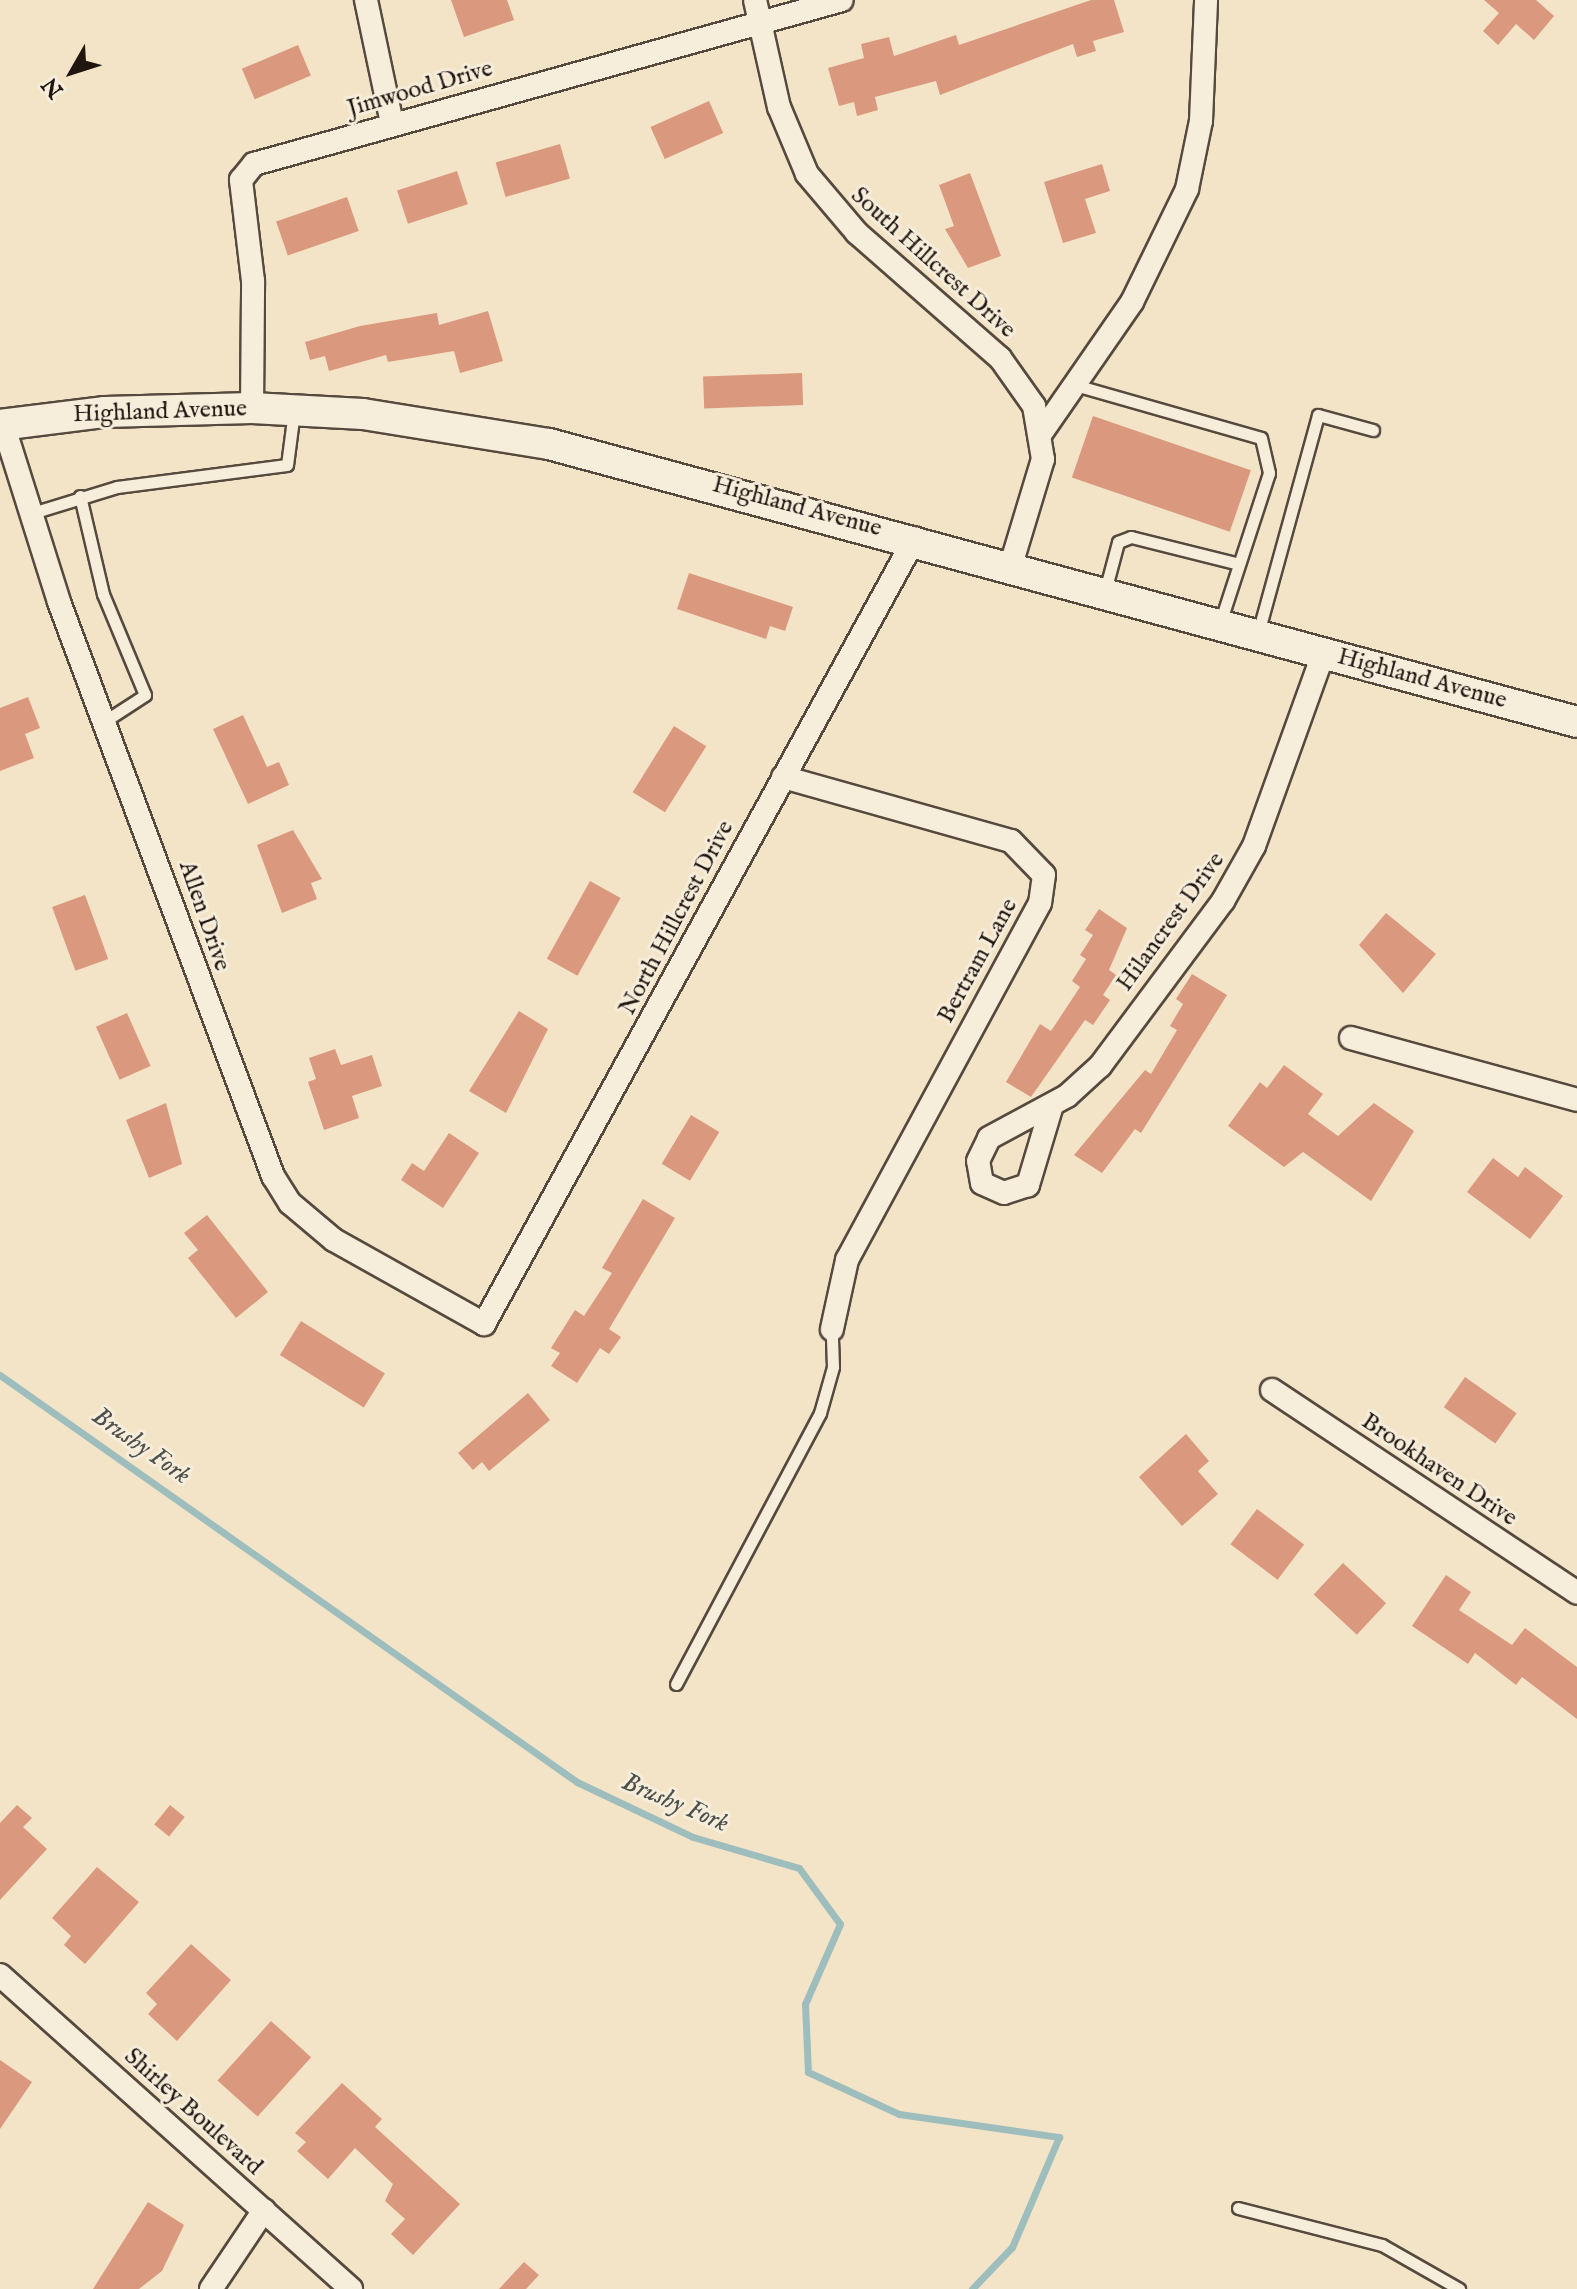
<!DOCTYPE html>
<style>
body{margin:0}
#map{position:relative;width:1577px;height:2289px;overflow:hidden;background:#f3e4c7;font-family:"IM FELL English",serif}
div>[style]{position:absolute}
.stream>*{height:7px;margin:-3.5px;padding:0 3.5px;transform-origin:3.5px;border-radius:3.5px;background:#9ebdbd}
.building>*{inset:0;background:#da997e;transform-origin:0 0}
.roads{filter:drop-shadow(2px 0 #56493e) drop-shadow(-2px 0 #56493e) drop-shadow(0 2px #56493e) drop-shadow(0 -2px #56493e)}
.service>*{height:11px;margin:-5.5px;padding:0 5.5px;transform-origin:5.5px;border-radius:5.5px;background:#f7eddb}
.minor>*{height:22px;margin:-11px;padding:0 11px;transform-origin:11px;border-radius:11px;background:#f7eddb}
.secondary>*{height:30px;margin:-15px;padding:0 15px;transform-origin:15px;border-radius:15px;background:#f7eddb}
span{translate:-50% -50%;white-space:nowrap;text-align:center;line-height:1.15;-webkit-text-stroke:6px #f7eddb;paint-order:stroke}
.street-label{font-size:24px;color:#211510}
.water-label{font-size:26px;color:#4d504d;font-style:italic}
.north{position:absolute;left:32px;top:32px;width:80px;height:80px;-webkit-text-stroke:6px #f7eddb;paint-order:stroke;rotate:231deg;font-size:22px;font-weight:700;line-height:32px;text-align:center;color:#211510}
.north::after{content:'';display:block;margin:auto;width:28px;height:36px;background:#211510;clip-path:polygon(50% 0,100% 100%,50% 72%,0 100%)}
</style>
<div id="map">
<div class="stream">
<i style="left:0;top:1375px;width:706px;rotate:35.2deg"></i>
<i style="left:577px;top:1782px;width:128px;rotate:25.4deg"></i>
<i style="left:693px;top:1837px;width:110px;rotate:16.3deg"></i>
<i style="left:799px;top:1868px;width:69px;rotate:53.8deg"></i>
<i style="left:840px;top:1924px;width:87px;rotate:113.6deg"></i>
<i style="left:805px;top:2004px;width:68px;rotate:87.5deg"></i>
<i style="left:808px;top:2072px;width:100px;rotate:24.8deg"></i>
<i style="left:899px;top:2114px;width:162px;rotate:8.2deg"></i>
<i style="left:1059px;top:2137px;width:120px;rotate:113.1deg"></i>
<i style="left:1012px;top:2247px;width:58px;rotate:133.6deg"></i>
</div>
<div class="building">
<i style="clip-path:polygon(451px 0,507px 0,514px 20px,464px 37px)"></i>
<i style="clip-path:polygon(1091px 0,1114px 0,1124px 32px,1093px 41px,1096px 51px,1077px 57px,1073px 44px,940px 95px,936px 81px,875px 97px,878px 110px,857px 116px,854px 102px,839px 106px,828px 68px,864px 58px,861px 44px,889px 37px,894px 56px,956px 35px,959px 45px)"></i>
<i style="clip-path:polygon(1484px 0,1536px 0,1554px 16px,1534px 40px,1516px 24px,1498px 45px,1483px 31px,1499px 13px)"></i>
<i style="left:298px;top:45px;width:33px;height:61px;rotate:67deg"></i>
<i style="left:709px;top:101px;width:35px;height:64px;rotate:66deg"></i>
<i style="left:560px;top:144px;width:36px;height:67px;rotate:74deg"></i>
<i style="clip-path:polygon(1102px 164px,1110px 191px,1085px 199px,1096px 233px,1063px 243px,1044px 182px)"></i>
<i style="left:457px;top:171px;width:35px;height:63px;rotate:72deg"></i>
<i style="clip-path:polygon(970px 173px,1001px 256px,968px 268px,945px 229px,954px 226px,939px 185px)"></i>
<i style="left:347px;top:197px;width:36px;height:75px;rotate:71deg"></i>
<i style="clip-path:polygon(488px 311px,503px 361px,460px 373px,454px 351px,388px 362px,386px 355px,329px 371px,325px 356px,310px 360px,305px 342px,360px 326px,437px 313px,439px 325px)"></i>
<i style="left:802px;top:373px;width:32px;height:99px;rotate:88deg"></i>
<i style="left:1093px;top:416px;width:167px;height:65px;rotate:19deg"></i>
<i style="clip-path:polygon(689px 573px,793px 607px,785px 631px,770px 626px,766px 639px,677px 609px)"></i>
<i style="clip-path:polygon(28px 697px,40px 728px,25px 734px,34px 758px,0 771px,0 708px)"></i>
<i style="clip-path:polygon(243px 715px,267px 767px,279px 762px,289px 785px,248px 804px,213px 729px)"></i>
<i style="left:674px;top:726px;width:38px;height:78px;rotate:32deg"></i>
<i style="clip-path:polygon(293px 830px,322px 879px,311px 883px,317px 899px,282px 913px,257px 845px)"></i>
<i style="left:590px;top:881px;width:35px;height:89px;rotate:29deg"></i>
<i style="left:85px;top:895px;width:68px;height:35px;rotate:70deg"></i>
<i style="clip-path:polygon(1099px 909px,1127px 928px,1109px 970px,1116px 975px,1103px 995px,1110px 1000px,1093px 1025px,1085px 1020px,1031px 1097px,1006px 1082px,1040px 1024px,1051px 1031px,1080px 987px,1072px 981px,1086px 959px,1080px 955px,1093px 935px,1085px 930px)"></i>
<i style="clip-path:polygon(1386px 913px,1436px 954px,1403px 993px,1359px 945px)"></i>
<i style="clip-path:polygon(1192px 974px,1227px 995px,1141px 1133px,1135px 1129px,1102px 1173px,1074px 1155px,1145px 1070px,1151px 1074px,1177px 1030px,1170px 1026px,1183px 1004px,1176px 999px)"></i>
<i style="clip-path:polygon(519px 1011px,548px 1029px,506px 1113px,469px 1091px)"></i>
<i style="left:127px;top:1013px;width:58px;height:34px;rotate:66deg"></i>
<i style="clip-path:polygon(335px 1049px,341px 1065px,372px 1055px,382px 1086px,352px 1096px,359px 1118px,324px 1130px,308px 1082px,316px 1079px,309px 1058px)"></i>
<i style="clip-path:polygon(1284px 1065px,1323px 1094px,1308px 1114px,1338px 1136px,1374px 1103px,1414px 1131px,1371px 1201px,1303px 1152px,1284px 1167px,1228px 1126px,1260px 1082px,1267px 1088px)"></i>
<i style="clip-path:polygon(166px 1103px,182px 1164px,149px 1178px,126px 1120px)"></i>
<i style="left:691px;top:1115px;width:33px;height:57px;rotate:31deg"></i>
<i style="clip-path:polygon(449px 1133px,479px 1153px,443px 1208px,401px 1180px,412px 1163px,424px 1171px)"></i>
<i style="clip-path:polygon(1493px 1158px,1518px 1177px,1525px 1167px,1563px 1196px,1530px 1239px,1467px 1192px)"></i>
<i style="clip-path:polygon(643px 1199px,675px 1218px,609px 1329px,621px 1337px,609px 1354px,600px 1348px,577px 1383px,551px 1366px,560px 1353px,551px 1348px,575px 1310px,584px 1316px,612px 1273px,602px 1268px)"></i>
<i style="clip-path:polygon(207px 1215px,268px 1292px,236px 1318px,188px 1258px,198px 1250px,184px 1233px)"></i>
<i style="left:301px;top:1321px;width:99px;height:40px;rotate:32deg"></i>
<i style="left:1465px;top:1377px;width:63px;height:37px;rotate:35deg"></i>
<i style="clip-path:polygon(528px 1393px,550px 1420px,489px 1471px,482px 1462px,473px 1470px,458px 1453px)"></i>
<i style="clip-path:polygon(1186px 1434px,1209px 1461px,1198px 1471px,1218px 1494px,1182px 1526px,1139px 1477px)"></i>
<i style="left:1257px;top:1509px;width:59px;height:44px;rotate:37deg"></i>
<i style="left:1343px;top:1563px;width:59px;height:43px;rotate:43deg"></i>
<i style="clip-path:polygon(1446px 1575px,1471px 1592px,1459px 1610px,1512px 1645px,1525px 1628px,1577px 1667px,1577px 1719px,1522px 1677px,1516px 1685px,1475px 1653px,1468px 1664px,1412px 1626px)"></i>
<i style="clip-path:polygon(17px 1805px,32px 1818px,23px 1827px,47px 1849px,0 1900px,0 1823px)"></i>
<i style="left:170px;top:1805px;width:19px;height:25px;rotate:39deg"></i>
<i style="clip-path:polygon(97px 1867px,139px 1902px,85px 1964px,64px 1945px,71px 1936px,52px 1918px)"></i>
<i style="clip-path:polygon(191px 1944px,231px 1980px,177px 2041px,148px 2014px,157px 2004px,146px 1993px)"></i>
<i style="left:271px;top:2021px;width:54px;height:80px;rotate:42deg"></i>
<i style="clip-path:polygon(0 2060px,32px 2082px,0 2129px)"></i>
<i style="clip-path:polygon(342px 2083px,382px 2119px,375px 2127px,460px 2204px,413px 2255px,391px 2234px,405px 2219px,385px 2201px,393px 2184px,355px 2148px,328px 2179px,297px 2151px,306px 2142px,295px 2133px)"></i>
<i style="clip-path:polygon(148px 2202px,184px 2225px,162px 2271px,139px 2289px,93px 2289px)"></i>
<i style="clip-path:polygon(524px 2262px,539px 2275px,526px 2289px,499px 2289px)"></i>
</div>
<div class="roads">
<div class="service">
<i style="left:1075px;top:385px;width:193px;rotate:15.9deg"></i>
<i style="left:1261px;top:438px;width:36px;rotate:77deg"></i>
<i style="left:1269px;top:473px;width:158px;rotate:108.1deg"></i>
<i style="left:80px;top:496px;width:101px;rotate:76.8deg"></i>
<i style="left:103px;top:594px;width:109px;rotate:67.4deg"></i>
<i style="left:145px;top:695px;width:48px;rotate:147deg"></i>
<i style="left:29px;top:514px;width:92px;rotate:-17.1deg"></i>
<i style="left:117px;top:487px;width:171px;rotate:-7.4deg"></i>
<i style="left:287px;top:465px;width:54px;rotate:-82.6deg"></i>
<i style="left:1105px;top:591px;width:51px;rotate:-75.1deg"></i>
<i style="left:1118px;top:542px;width:14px;rotate:-21deg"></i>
<i style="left:1131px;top:537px;width:111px;rotate:14deg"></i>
<i style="left:1258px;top:633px;width:226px;rotate:-74.6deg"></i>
<i style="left:1318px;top:415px;width:57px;rotate:15.3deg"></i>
<i style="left:676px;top:1684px;width:307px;rotate:-62deg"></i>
<i style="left:820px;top:1413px;width:48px;rotate:-74.2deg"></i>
<i style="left:833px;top:1367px;width:38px;rotate:-92deg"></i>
<i style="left:1238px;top:2208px;width:149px;rotate:14.4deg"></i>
<i style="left:1382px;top:2245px;width:89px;rotate:29.7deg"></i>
</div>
<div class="minor">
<i style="left:366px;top:0;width:126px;rotate:78.1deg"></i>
<i style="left:755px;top:0;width:110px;rotate:77.4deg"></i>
<i style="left:779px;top:107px;width:73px;rotate:67.3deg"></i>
<i style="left:807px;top:174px;width:77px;rotate:49.7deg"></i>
<i style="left:857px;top:233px;width:190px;rotate:41.2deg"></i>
<i style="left:1000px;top:358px;width:59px;rotate:54.7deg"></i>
<i style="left:1034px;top:406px;width:54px;rotate:80.4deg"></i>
<i style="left:1043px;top:459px;width:111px;rotate:106.8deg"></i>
<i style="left:252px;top:408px;width:127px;rotate:-89.5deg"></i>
<i style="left:253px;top:281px;width:102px;rotate:-96.8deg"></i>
<i style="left:241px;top:180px;width:21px;rotate:-51deg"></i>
<i style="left:254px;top:164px;width:610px;rotate:-15.58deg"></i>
<i style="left:3px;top:424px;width:187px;rotate:72.5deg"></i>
<i style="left:59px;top:602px;width:613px;rotate:69.55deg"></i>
<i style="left:273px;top:1176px;width:32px;rotate:58deg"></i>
<i style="left:290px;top:1203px;width:57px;rotate:40.1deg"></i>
<i style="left:334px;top:1240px;width:172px;rotate:29.2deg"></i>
<i style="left:484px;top:1324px;width:896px;rotate:-61.26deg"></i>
<i style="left:1042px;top:432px;width:158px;rotate:-55.3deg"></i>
<i style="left:1132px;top:302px;width:126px;rotate:-64deg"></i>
<i style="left:1187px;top:189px;width:69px;rotate:-78.4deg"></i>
<i style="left:1201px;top:121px;width:121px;rotate:-87.6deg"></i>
<i style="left:783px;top:777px;width:237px;rotate:15.7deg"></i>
<i style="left:1011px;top:841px;width:47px;rotate:45.9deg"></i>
<i style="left:1044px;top:875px;width:28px;rotate:98deg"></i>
<i style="left:1040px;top:903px;width:406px;rotate:118.4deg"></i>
<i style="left:847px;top:1260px;width:71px;rotate:102.3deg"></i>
<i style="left:1351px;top:1038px;width:234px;rotate:15.3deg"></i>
<i style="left:1052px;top:1105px;width:84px;rotate:106.7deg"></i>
<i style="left:1028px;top:1185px;width:25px;rotate:162deg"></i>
<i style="left:1004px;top:1193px;width:24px;rotate:-156deg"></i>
<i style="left:982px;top:1183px;width:22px;rotate:-100deg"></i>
<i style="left:978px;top:1161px;width:25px;rotate:-64deg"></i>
<i style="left:989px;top:1138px;width:89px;rotate:-28.3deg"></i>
<i style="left:1067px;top:1096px;width:45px;rotate:-42.3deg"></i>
<i style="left:1100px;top:1066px;width:206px;rotate:-53.3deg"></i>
<i style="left:1223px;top:901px;width:63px;rotate:-60.6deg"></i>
<i style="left:1254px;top:846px;width:206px;rotate:-70.2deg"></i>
<i style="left:1272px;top:1390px;width:366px;rotate:33.6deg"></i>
<i style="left:0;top:1975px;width:471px;rotate:41.8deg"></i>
<i style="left:211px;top:2289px;width:95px;rotate:-56.1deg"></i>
</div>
<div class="secondary">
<i style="left:0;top:425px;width:106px;rotate:-7.1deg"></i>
<i style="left:105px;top:412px;width:147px;rotate:-1.6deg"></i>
<i style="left:252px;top:408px;width:111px;rotate:3.1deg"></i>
<i style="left:363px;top:414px;width:188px;rotate:9.2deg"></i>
<i style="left:549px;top:444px;width:1065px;rotate:15.13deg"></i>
</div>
</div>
<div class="street-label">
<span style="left:420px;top:89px;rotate:-16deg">Jimwood Drive</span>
<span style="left:933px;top:263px;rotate:42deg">South Hillcrest Drive</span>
<span style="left:160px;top:412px;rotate:-2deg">Highland Avenue</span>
<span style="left:797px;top:507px;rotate:15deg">Highland Avenue</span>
<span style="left:1422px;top:679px;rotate:15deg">Highland Avenue</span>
<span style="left:204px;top:916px;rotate:71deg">Allen Drive</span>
<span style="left:677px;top:918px;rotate:-62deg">North Hillcrest Drive</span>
<span style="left:1171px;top:922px;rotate:-54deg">Hilancrest Drive</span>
<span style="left:978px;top:961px;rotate:-61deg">Bertram Lane</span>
<span style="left:1439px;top:1470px;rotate:34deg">Brookhaven Drive</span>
<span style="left:193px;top:2112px;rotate:42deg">Shirley Boulevard</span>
</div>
<div class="water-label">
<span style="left:141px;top:1446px;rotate:35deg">Brushy Fork</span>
<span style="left:675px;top:1803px;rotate:23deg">Brushy Fork</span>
</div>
<div class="north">N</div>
</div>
